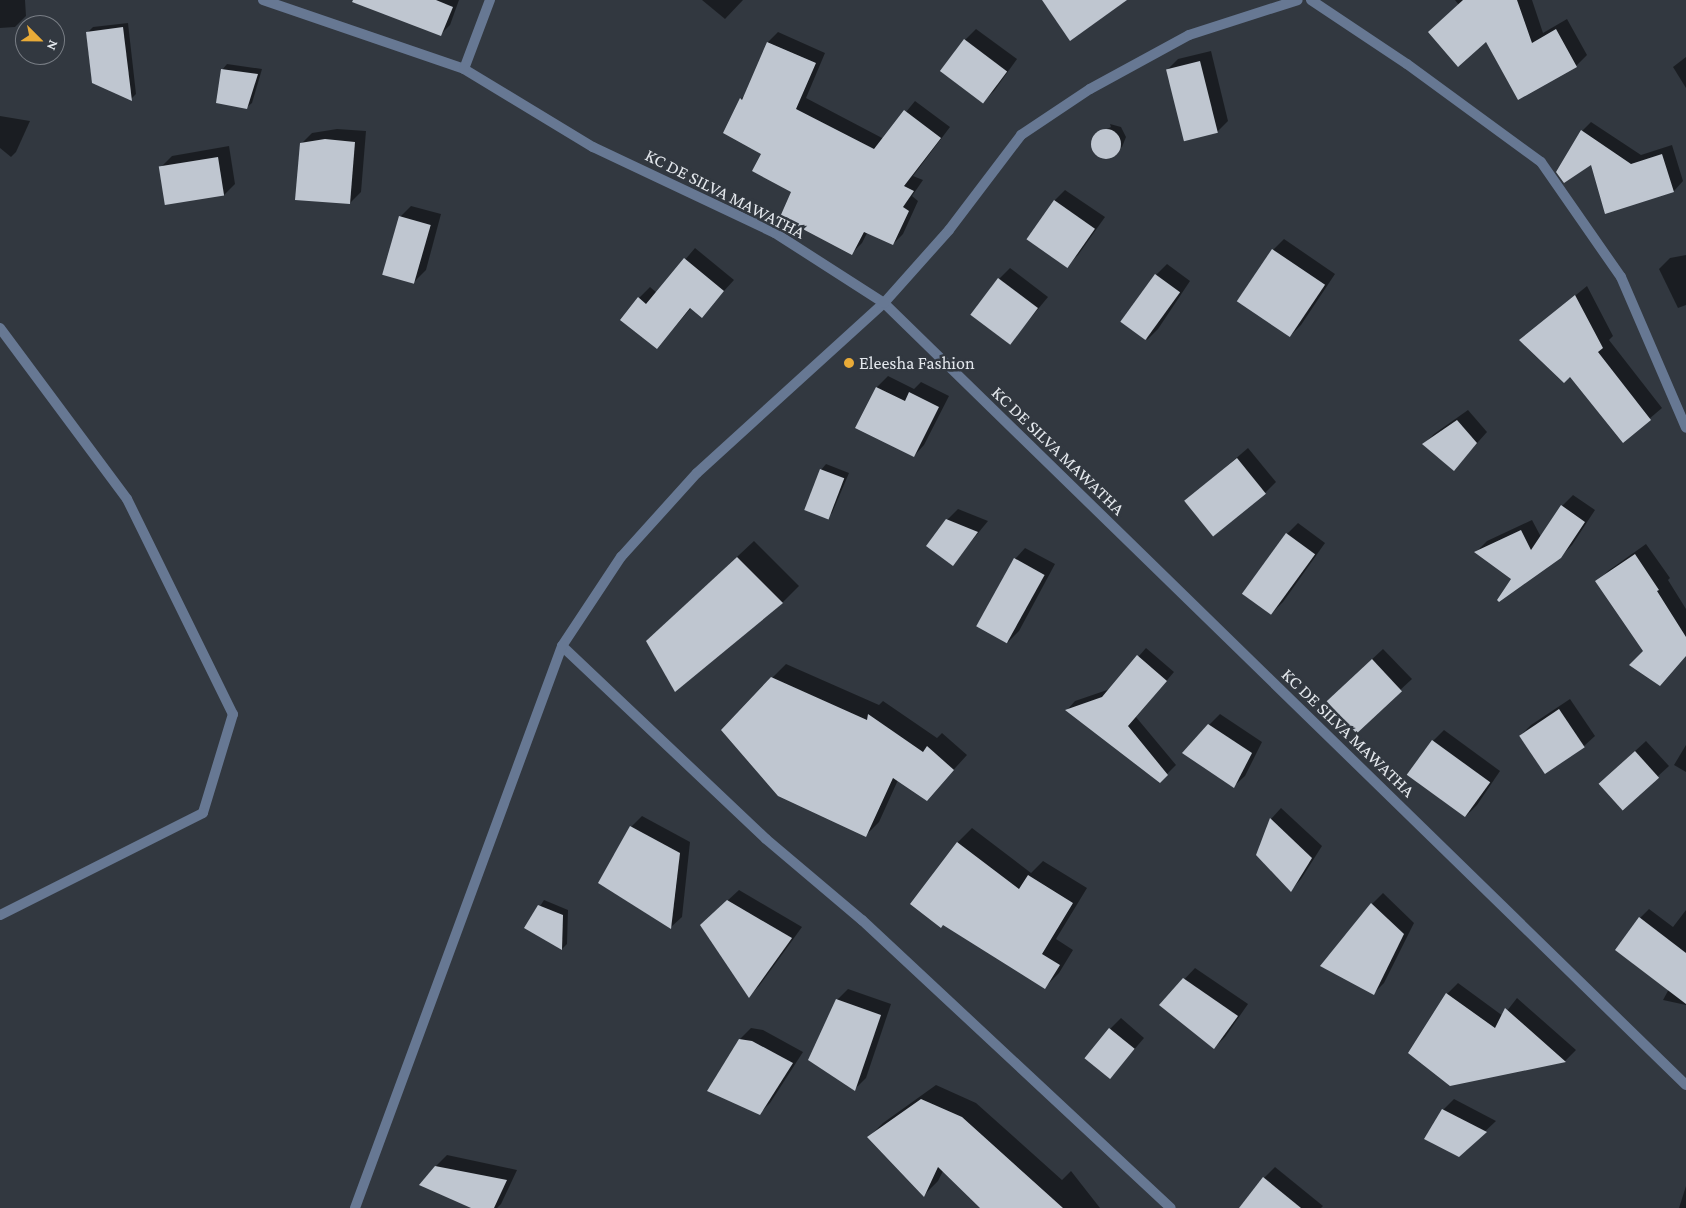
<!DOCTYPE html>
<style>
body{margin:0}
#map{position:relative;width:1686px;height:1208px;overflow:hidden;background:#323840;font-family:"Crimson Pro",serif}
div>[style]{position:absolute}
.shadow>*{inset:0;background:#0007}
.building>*{inset:0;background:#bfc6d0;transform-origin:0 0}
.round{border-radius:50%}
.minor>*{height:10px;margin:-5px;padding:0 5px;transform-origin:5px;border-radius:5px;background:#677893}
.dots>*{width:14px;height:14px;translate:-50% -50%;box-sizing:border-box;border:2px solid #323840;border-radius:50%}
span{translate:-50% -50%;white-space:nowrap;text-align:center;line-height:1.15;-webkit-text-stroke:5px #323840;paint-order:stroke}
.street-label{font-size:18px;color:#e3e7ec}
.poi-label{font-size:18px;color:#e3e7ec}
.left{translate:0 -50%;text-align:left}
.north{position:absolute;left:15px;top:15px;width:50px;height:50px;box-sizing:border-box;background:#323840;border:1px solid #797e85;border-radius:50%;rotate:113deg;font-size:14px;font-weight:700;line-height:20px;text-align:center;color:#e3e7ec}
.north::after{content:'';display:block;margin:auto;width:18px;height:22px;background:#e9ab38;clip-path:polygon(50% 0,100% 100%,50% 72%,0 100%)}
</style>
<div id="map">
<div class="shadow">
<i style="clip-path:polygon(0 0,25px 0,26px 16px,15px 27px,0 28px)"></i>
<i style="clip-path:polygon(394px 0,459px 0,450px 25px,440px 35px)"></i>
<i style="clip-path:polygon(702px 0,743px 0,725px 19px)"></i>
<i style="clip-path:polygon(1455px 0,1532px 0,1543px 33px,1567px 19px,1587px 55px,1576px 66px,1486px 40px)"></i>
<i style="clip-path:polygon(128px 23px,136px 94px,131px 99px,87px 33px,93px 27px)"></i>
<i style="clip-path:polygon(976px 29px,1017px 59px,994px 91px,983px 102px,965px 40px)"></i>
<i style="clip-path:polygon(778px 32px,825px 53px,806px 98px,884px 139px,915px 101px,950px 127px,913px 176px,923px 180px,912px 196px,918px 201px,903px 234px,893px 244px,867px 233px,862px 243px,852px 253px,793px 191px,763px 153px,741px 99px,746px 94px,768px 42px)"></i>
<i style="clip-path:polygon(1211px 51px,1228px 121px,1217px 132px,1167px 70px,1178px 59px)"></i>
<i style="clip-path:polygon(1686px 57px,1686px 88px,1673px 67px)"></i>
<i style="clip-path:polygon(227px 64px,262px 69px,252px 103px,246px 108px,222px 70px)"></i>
<i style="clip-path:polygon(0 116px,30px 121px,16px 152px,11px 157px,0 148px)"></i>
<i style="clip-path:polygon(1591px 122px,1641px 155px,1672px 145px,1683px 181px,1674px 191px,1606px 212px,1582px 131px)"></i>
<i style="clip-path:polygon(1110px 124px,1121px 127px,1126px 137px,1122px 147px,1107px 157px,1097px 154px,1092px 145px,1096px 134px,1111px 127px)"></i>
<i style="clip-path:polygon(337px 129px,366px 131px,361px 192px,350px 203px,301px 144px,312px 133px)"></i>
<i style="clip-path:polygon(229px 146px,235px 184px,224px 195px,161px 167px,172px 156px)"></i>
<i style="clip-path:polygon(1065px 190px,1105px 217px,1078px 255px,1067px 266px,1054px 201px)"></i>
<i style="clip-path:polygon(411px 206px,441px 214px,426px 270px,415px 281px,400px 217px)"></i>
<i style="clip-path:polygon(1284px 239px,1335px 274px,1301px 325px,1290px 336px,1273px 250px)"></i>
<i style="clip-path:polygon(695px 248px,734px 280px,701px 316px,691px 308px,657px 348px,639px 298px,650px 287px,657px 293px)"></i>
<i style="clip-path:polygon(1686px 255px,1686px 305px,1678px 308px,1659px 269px,1670px 258px)"></i>
<i style="clip-path:polygon(1167px 264px,1190px 281px,1158px 329px,1147px 340px,1156px 275px)"></i>
<i style="clip-path:polygon(1010px 268px,1048px 297px,1010px 343px,999px 279px)"></i>
<i style="clip-path:polygon(1587px 286px,1613px 336px,1609px 340px,1662px 408px,1623px 441px,1570px 376px,1521px 340px)"></i>
<i style="clip-path:polygon(888px 376px,914px 389px,921px 382px,949px 396px,924px 445px,914px 456px,857px 428px,877px 387px)"></i>
<i style="clip-path:polygon(1468px 410px,1487px 432px,1454px 469px,1424px 444px,1434px 434px)"></i>
<i style="clip-path:polygon(1248px 448px,1276px 482px,1265px 493px,1186px 501px)"></i>
<i style="clip-path:polygon(826px 464px,849px 473px,832px 513px,827px 518px,821px 470px)"></i>
<i style="clip-path:polygon(1573px 495px,1595px 510px,1572px 545px,1560px 557px,1513px 579px,1476px 552px,1487px 541px,1532px 520px,1541px 537px,1562px 506px)"></i>
<i style="clip-path:polygon(958px 509px,988px 521px,952px 565px,947px 520px)"></i>
<i style="clip-path:polygon(1298px 523px,1325px 543px,1283px 602px,1272px 613px,1287px 534px)"></i>
<i style="clip-path:polygon(754px 541px,799px 586px,783px 602px,675px 690px,664px 625px)"></i>
<i style="clip-path:polygon(1646px 544px,1670px 578px,1668px 580px,1686px 609px,1686px 656px,1645px 651px,1597px 582px,1608px 571px)"></i>
<i style="clip-path:polygon(1025px 548px,1055px 564px,1019px 631px,1008px 642px,1015px 559px)"></i>
<i style="clip-path:polygon(1146px 648px,1174px 672px,1136px 717px,1176px 765px,1160px 781px,1067px 710px,1075px 701px,1110px 689px)"></i>
<i style="clip-path:polygon(1383px 649px,1412px 679px,1356px 731px,1339px 690px)"></i>
<i style="clip-path:polygon(786px 664px,879px 705px,883px 701px,937px 738px,942px 733px,967px 755px,927px 799px,898px 780px,879px 822px,865px 836px,772px 678px)"></i>
<i style="clip-path:polygon(1570px 699px,1595px 736px,1584px 746px,1520px 736px,1531px 725px)"></i>
<i style="clip-path:polygon(1220px 714px,1262px 742px,1245px 776px,1234px 786px,1209px 725px)"></i>
<i style="clip-path:polygon(1444px 730px,1500px 771px,1477px 805px,1466px 816px,1433px 741px)"></i>
<i style="clip-path:polygon(1646px 741px,1669px 766px,1622px 809px,1611px 773px)"></i>
<i style="clip-path:polygon(1686px 745px,1686px 772px,1674px 765px)"></i>
<i style="clip-path:polygon(1281px 808px,1322px 846px,1301px 879px,1291px 890px,1271px 819px)"></i>
<i style="clip-path:polygon(642px 816px,690px 842px,682px 917px,671px 927px,631px 827px)"></i>
<i style="clip-path:polygon(972px 828px,1031px 873px,1043px 861px,1087px 888px,1056px 939px,1073px 950px,1059px 973px,1045px 987px,912px 904px,958px 842px)"></i>
<i style="clip-path:polygon(739px 890px,802px 927px,759px 986px,749px 996px,713px 914px)"></i>
<i style="clip-path:polygon(1383px 893px,1414px 923px,1384px 983px,1373px 994px,1372px 904px)"></i>
<i style="clip-path:polygon(544px 900px,568px 910px,567px 944px,562px 949px,526px 928px)"></i>
<i style="clip-path:polygon(1649px 909px,1673px 927px,1686px 910px,1686px 1005px,1663px 1000px,1669px 989px,1640px 918px)"></i>
<i style="clip-path:polygon(1195px 968px,1248px 1004px,1225px 1037px,1214px 1048px,1161px 1004px)"></i>
<i style="clip-path:polygon(1458px 983px,1503px 1016px,1517px 998px,1576px 1050px,1565px 1061px,1450px 1085px,1447px 994px)"></i>
<i style="clip-path:polygon(848px 989px,891px 1004px,866px 1078px,855px 1089px,837px 1000px)"></i>
<i style="clip-path:polygon(1121px 1018px,1144px 1038px,1110px 1078px,1110px 1029px)"></i>
<i style="clip-path:polygon(751px 1028px,763px 1030px,803px 1052px,770px 1103px,759px 1114px,740px 1039px)"></i>
<i style="clip-path:polygon(936px 1085px,976px 1103px,1062px 1180px,1071px 1171px,1100px 1208px,981px 1208px,943px 1171px,938px 1181px,924px 1195px,869px 1137px,883px 1123px)"></i>
<i style="clip-path:polygon(1454px 1099px,1496px 1121px,1459px 1156px,1443px 1110px)"></i>
<i style="clip-path:polygon(447px 1155px,517px 1170px,501px 1204px,497px 1208px,475px 1208px,436px 1166px)"></i>
<i style="clip-path:polygon(1275px 1167px,1323px 1206px,1321px 1208px,1246px 1208px,1264px 1178px)"></i>
<i style="clip-path:polygon(1686px 1186px,1686px 1208px,1679px 1208px)"></i>
</div>
<div class="building">
<i style="clip-path:polygon(353px 0,436px 0,453px 7px,441px 36px,352px 2px)"></i>
<i style="clip-path:polygon(1042px 0,1127px 0,1070px 41px)"></i>
<i style="clip-path:polygon(1463px 0,1517px 0,1532px 43px,1556px 29px,1577px 67px,1518px 100px,1486px 42px,1458px 67px,1428px 32px)"></i>
<i style="clip-path:polygon(123px 27px,132px 101px,92px 83px,86px 32px)"></i>
<i style="left:964px;top:39px;width:54px;height:40px;rotate:37deg"></i>
<i style="clip-path:polygon(767px 42px,816px 63px,796px 109px,874px 149px,904px 110px,941px 138px,904px 186px,914px 191px,903px 207px,909px 211px,893px 245px,864px 232px,852px 255px,780px 217px,791px 192px,752px 171px,761px 154px,723px 133px,740px 98px,742px 100px)"></i>
<i style="left:1200px;top:61px;width:74px;height:35px;rotate:76deg"></i>
<i style="clip-path:polygon(221px 69px,258px 74px,247px 109px,216px 103px)"></i>
<i class="round" style="left:1091px;top:129px;width:30px;height:30px"></i>
<i style="clip-path:polygon(1581px 130px,1631px 164px,1662px 154px,1674px 192px,1605px 214px,1591px 165px,1564px 183px,1556px 172px)"></i>
<i style="clip-path:polygon(325px 139px,355px 142px,350px 204px,295px 200px,300px 143px)"></i>
<i style="left:218px;top:157px;width:39px;height:60px;rotate:81deg"></i>
<i style="left:1054px;top:200px;width:50px;height:48px;rotate:35deg"></i>
<i style="left:399px;top:216px;width:33px;height:61px;rotate:16deg"></i>
<i style="left:1272px;top:249px;width:64px;height:63px;rotate:34deg"></i>
<i style="clip-path:polygon(684px 258px,724px 291px,702px 318px,690px 308px,657px 349px,620px 320px,638px 297px,646px 304px)"></i>
<i style="left:1155px;top:274px;width:31px;height:59px;rotate:36deg"></i>
<i style="left:998px;top:278px;width:50px;height:46px;rotate:37deg"></i>
<i style="clip-path:polygon(1575px 295px,1603px 348px,1598px 352px,1651px 420px,1623px 443px,1570px 377px,1564px 383px,1519px 340px)"></i>
<i style="clip-path:polygon(876px 387px,905px 401px,909px 392px,939px 407px,914px 457px,855px 428px)"></i>
<i style="clip-path:polygon(1457px 420px,1477px 443px,1454px 471px,1422px 444px)"></i>
<i style="left:1237px;top:458px;width:46px;height:68px;rotate:51deg"></i>
<i style="left:820px;top:469px;width:26px;height:44px;rotate:21deg"></i>
<i style="clip-path:polygon(1561px 505px,1585px 522px,1561px 558px,1499px 602px,1497px 600px,1511px 579px,1474px 552px,1521px 530px,1531px 550px)"></i>
<i style="clip-path:polygon(946px 519px,978px 532px,953px 566px,926px 546px)"></i>
<i style="left:1286px;top:533px;width:36px;height:75px;rotate:36deg"></i>
<i style="clip-path:polygon(1635px 554px,1659px 590px,1657px 591px,1686px 637px,1686px 656px,1660px 686px,1629px 665px,1643px 651px,1595px 581px)"></i>
<i style="clip-path:polygon(737px 557px,783px 603px,675px 692px,646px 641px)"></i>
<i style="left:1014px;top:558px;width:35px;height:78px;rotate:29deg"></i>
<i style="clip-path:polygon(1137px 655px,1167px 681px,1128px 726px,1168px 775px,1160px 783px,1065px 710px,1102px 697px)"></i>
<i style="left:1372px;top:659px;width:44px;height:62px;rotate:47deg"></i>
<i style="clip-path:polygon(771px 677px,867px 720px,868px 714px,923px 752px,927px 746px,954px 770px,927px 801px,893px 778px,866px 837px,778px 796px,721px 730px)"></i>
<i style="left:1559px;top:709px;width:46px;height:48px;rotate:56deg"></i>
<i style="clip-path:polygon(1208px 724px,1252px 753px,1234px 788px,1182px 753px)"></i>
<i style="left:1432px;top:740px;width:72px;height:43px;rotate:36deg"></i>
<i style="left:1635px;top:751px;width:36px;height:49px;rotate:48deg"></i>
<i style="clip-path:polygon(1270px 818px,1312px 858px,1291px 892px,1256px 855px)"></i>
<i style="clip-path:polygon(630px 826px,680px 853px,671px 929px,598px 883px)"></i>
<i style="clip-path:polygon(957px 842px,1019px 889px,1028px 875px,1073px 903px,1042px 954px,1060px 965px,1045px 989px,943px 925px,941px 928px,910px 904px)"></i>
<i style="clip-path:polygon(727px 900px,792px 938px,749px 998px,700px 925px)"></i>
<i style="clip-path:polygon(1371px 903px,1404px 934px,1374px 995px,1320px 966px)"></i>
<i style="clip-path:polygon(538px 905px,563px 915px,562px 950px,524px 928px)"></i>
<i style="clip-path:polygon(1639px 917px,1686px 953px,1686px 1004px,1615px 950px)"></i>
<i style="clip-path:polygon(1183px 978px,1238px 1016px,1214px 1049px,1159px 1005px)"></i>
<i style="clip-path:polygon(1446px 993px,1495px 1028px,1505px 1008px,1566px 1062px,1450px 1086px,1408px 1053px)"></i>
<i style="clip-path:polygon(836px 999px,881px 1015px,855px 1091px,808px 1060px)"></i>
<i style="left:1109px;top:1028px;width:33px;height:39px;rotate:39deg"></i>
<i style="clip-path:polygon(739px 1039px,752px 1041px,793px 1063px,760px 1115px,707px 1091px)"></i>
<i style="clip-path:polygon(921px 1099px,962px 1117px,1063px 1208px,980px 1208px,938px 1167px,924px 1197px,867px 1137px)"></i>
<i style="clip-path:polygon(1442px 1109px,1487px 1132px,1459px 1157px,1424px 1139px)"></i>
<i style="clip-path:polygon(435px 1166px,507px 1180px,494px 1208px,471px 1208px,419px 1185px)"></i>
<i style="clip-path:polygon(1263px 1177px,1301px 1208px,1239px 1208px)"></i>
</div>
<div class="minor">
<i style="left:263px;top:0;width:213px;rotate:18.9deg"></i>
<i style="left:464px;top:69px;width:151px;rotate:31.2deg"></i>
<i style="left:593px;top:147px;width:201px;rotate:25.3deg"></i>
<i style="left:775px;top:233px;width:130px;rotate:32.7deg"></i>
<i style="left:884px;top:303px;width:1120px;rotate:44.28deg"></i>
<i style="left:1311px;top:0;width:115px;rotate:33.7deg"></i>
<i style="left:1407px;top:64px;width:166px;rotate:36.2deg"></i>
<i style="left:1541px;top:162px;width:140px;rotate:55.2deg"></i>
<i style="left:1621px;top:277px;width:164px;rotate:66.7deg"></i>
<i style="left:464px;top:69px;width:74px;rotate:-69.4deg"></i>
<i style="left:0;top:328px;width:213px;rotate:53.4deg"></i>
<i style="left:127px;top:499px;width:240px;rotate:63.8deg"></i>
<i style="left:233px;top:714px;width:103px;rotate:106.9deg"></i>
<i style="left:203px;top:813px;width:227px;rotate:153.3deg"></i>
<i style="left:562px;top:646px;width:281px;rotate:43.4deg"></i>
<i style="left:766px;top:839px;width:126px;rotate:40.2deg"></i>
<i style="left:862px;top:920px;width:422px;rotate:43deg"></i>
<i style="left:355px;top:1208px;width:599px;rotate:-69.78deg"></i>
<i style="left:562px;top:646px;width:107px;rotate:-56.5deg"></i>
<i style="left:621px;top:557px;width:113px;rotate:-47.9deg"></i>
<i style="left:697px;top:473px;width:253px;rotate:-42.3deg"></i>
<i style="left:884px;top:303px;width:98px;rotate:-48.3deg"></i>
<i style="left:949px;top:230px;width:119px;rotate:-52.8deg"></i>
<i style="left:1021px;top:135px;width:83px;rotate:-33.7deg"></i>
<i style="left:1090px;top:89px;width:113px;rotate:-28.6deg"></i>
<i style="left:1189px;top:35px;width:114px;rotate:-17.8deg"></i>
</div>
<div class="dots">
<i style="left:849px;top:363px;background:#e9ab38"></i>
</div>
<div class="street-label">
<span style="left:725px;top:194px;rotate:27deg">KC DE SILVA MAWATHA</span>
<span style="left:1058px;top:451px;rotate:44deg">KC DE SILVA MAWATHA</span>
<span style="left:1348px;top:733px;rotate:44deg">KC DE SILVA MAWATHA</span>
</div>
<div class="poi-label">
<span class="left" style="left:859px;top:363px">Eleesha Fashion</span>
</div>
<div class="north">N</div>
</div>
